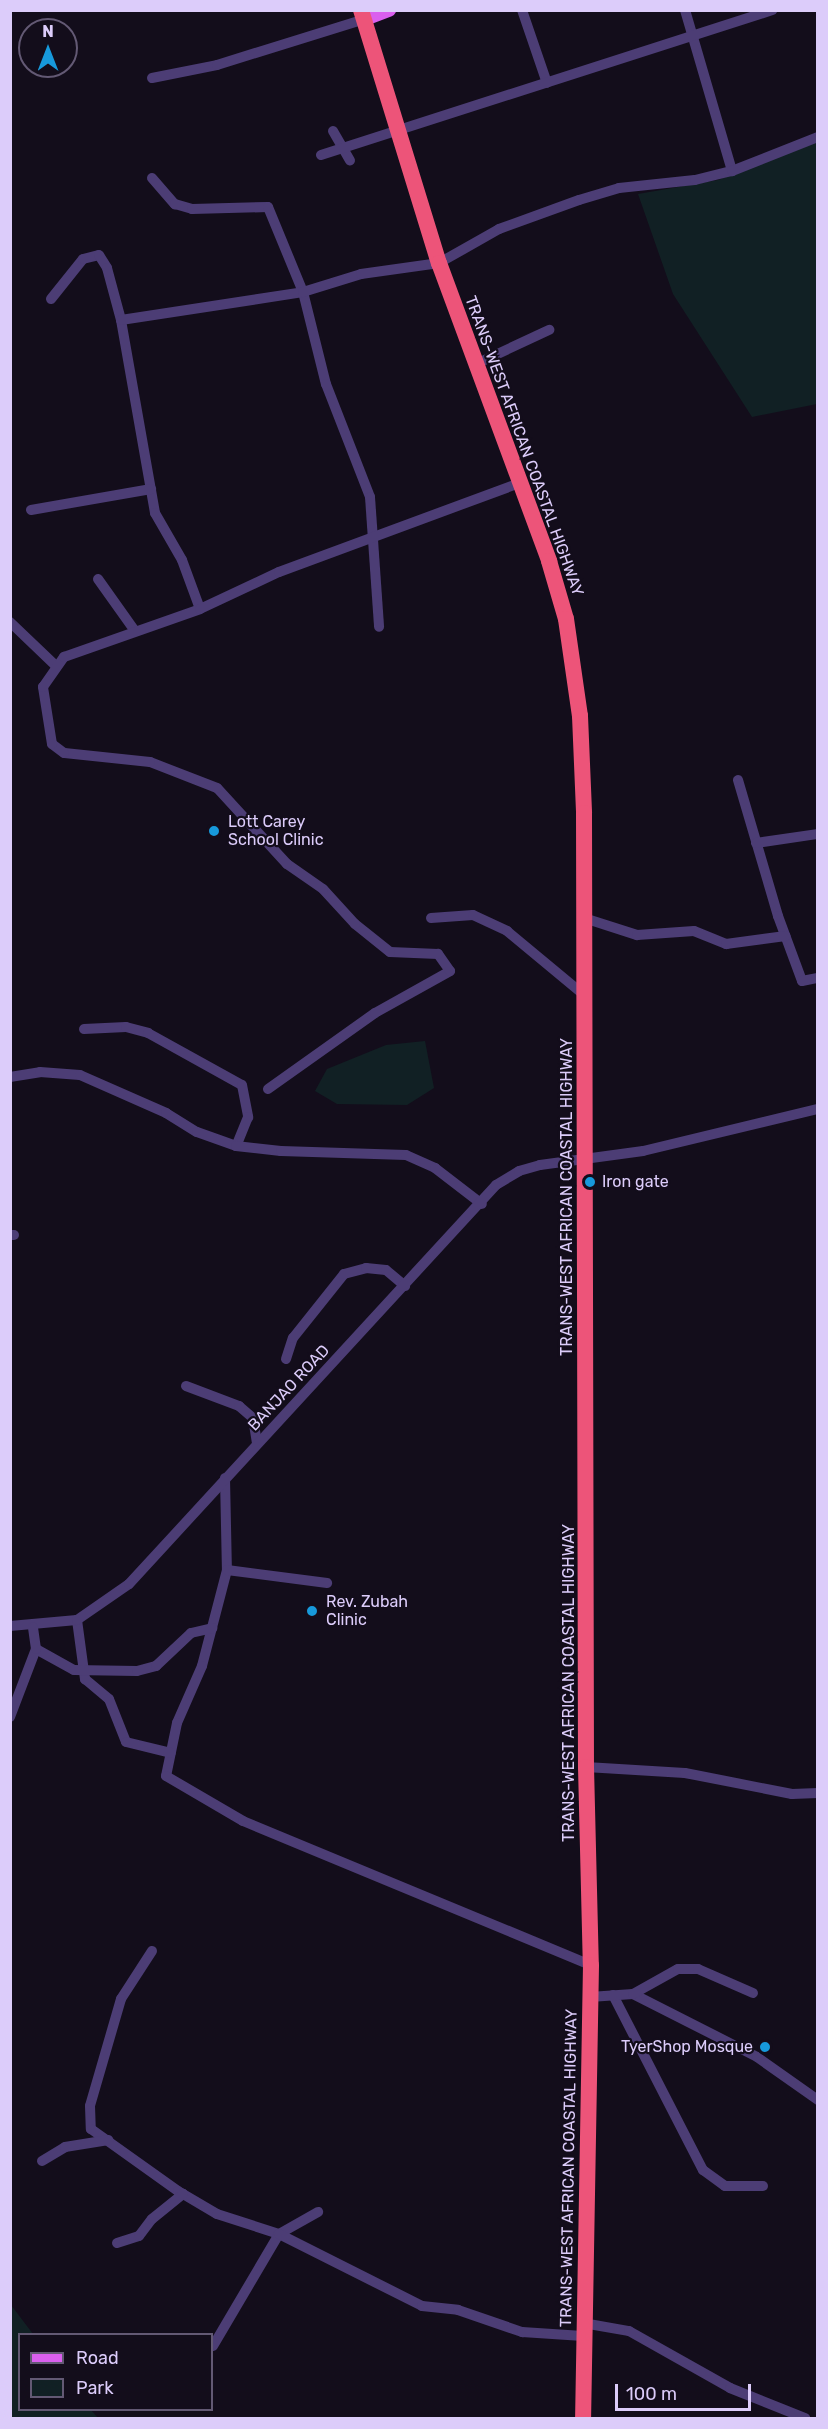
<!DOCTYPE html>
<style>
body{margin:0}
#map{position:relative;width:828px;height:2429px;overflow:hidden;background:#130d1b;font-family:Rubik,sans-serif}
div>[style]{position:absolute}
.green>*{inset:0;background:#112024}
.minor>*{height:10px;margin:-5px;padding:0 5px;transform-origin:5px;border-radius:5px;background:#4c3d75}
.major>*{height:14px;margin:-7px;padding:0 7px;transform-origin:7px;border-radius:7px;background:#da5fee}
.highway>*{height:16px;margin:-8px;padding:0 8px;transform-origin:8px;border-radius:8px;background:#ed5479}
.dots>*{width:16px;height:16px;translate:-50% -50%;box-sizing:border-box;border:3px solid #130d1b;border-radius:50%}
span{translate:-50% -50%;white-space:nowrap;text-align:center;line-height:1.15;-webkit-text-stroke:4.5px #130d1b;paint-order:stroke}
.street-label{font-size:16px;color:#dcccfa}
.poi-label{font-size:16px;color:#dcccfa}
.left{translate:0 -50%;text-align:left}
.right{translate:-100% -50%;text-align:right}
.frame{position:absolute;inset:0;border:12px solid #dcccfa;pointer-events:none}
.legend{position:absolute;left:18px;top:2333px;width:195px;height:78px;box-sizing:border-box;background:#130d1b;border:2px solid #635974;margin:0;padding:8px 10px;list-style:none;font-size:18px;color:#dcccfa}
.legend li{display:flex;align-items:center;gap:12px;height:30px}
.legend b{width:30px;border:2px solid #635974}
.north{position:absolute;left:18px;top:18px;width:60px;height:60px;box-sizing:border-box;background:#130d1b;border:2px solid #635974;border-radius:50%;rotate:0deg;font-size:16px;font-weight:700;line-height:24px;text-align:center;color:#dcccfa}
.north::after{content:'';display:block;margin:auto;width:21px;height:27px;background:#1799db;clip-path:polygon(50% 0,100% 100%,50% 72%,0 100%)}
.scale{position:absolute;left:615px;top:2384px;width:136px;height:27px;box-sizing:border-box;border:3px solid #dcccfa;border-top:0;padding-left:8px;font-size:18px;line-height:21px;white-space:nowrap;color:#dcccfa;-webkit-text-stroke:4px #130d1b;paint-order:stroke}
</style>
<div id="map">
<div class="green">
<i style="clip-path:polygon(817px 142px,817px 404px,752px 417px,673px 294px,638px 194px,718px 180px)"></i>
<i style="clip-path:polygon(425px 1041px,434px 1088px,407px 1105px,337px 1104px,315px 1091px,327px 1069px,386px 1045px)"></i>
<i style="clip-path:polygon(11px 2305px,33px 2334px,20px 2334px,20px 2410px,91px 2410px,98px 2418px,11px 2418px)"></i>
</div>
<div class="minor">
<i style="left:522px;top:10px;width:77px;rotate:71.1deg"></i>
<i style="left:685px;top:10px;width:168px;rotate:73.7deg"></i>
<i style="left:152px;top:78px;width:66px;rotate:-11.3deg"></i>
<i style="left:217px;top:65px;width:155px;rotate:-17.3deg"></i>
<i style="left:333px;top:131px;width:34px;rotate:60deg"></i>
<i style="left:321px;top:155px;width:474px;rotate:-17.8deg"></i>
<i style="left:152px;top:178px;width:35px;rotate:49deg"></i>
<i style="left:175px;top:204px;width:18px;rotate:16deg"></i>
<i style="left:192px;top:209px;width:76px;rotate:-1.5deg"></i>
<i style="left:268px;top:207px;width:92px;rotate:67.6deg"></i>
<i style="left:303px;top:292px;width:95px;rotate:76deg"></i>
<i style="left:326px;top:384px;width:121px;rotate:68.7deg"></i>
<i style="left:370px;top:497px;width:130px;rotate:86deg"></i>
<i style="left:51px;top:299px;width:51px;rotate:-51.3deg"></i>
<i style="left:83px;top:259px;width:16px;rotate:-14deg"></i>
<i style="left:99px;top:255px;width:15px;rotate:58deg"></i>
<i style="left:107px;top:268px;width:54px;rotate:74.9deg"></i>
<i style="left:121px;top:320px;width:196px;rotate:80deg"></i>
<i style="left:155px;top:513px;width:54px;rotate:60.1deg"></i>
<i style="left:182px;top:560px;width:52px;rotate:69.8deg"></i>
<i style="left:121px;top:320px;width:184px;rotate:-8.7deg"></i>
<i style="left:303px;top:292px;width:61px;rotate:-17.2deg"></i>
<i style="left:361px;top:274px;width:79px;rotate:-8deg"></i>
<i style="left:439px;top:263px;width:69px;rotate:-29.5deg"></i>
<i style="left:499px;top:229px;width:85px;rotate:-19.9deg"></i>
<i style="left:579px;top:200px;width:42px;rotate:-16.7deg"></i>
<i style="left:619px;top:188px;width:76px;rotate:-6deg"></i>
<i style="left:695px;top:180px;width:38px;rotate:-14deg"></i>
<i style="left:732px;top:171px;width:92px;rotate:-21.6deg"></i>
<i style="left:476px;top:364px;width:81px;rotate:-25deg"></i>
<i style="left:31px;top:510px;width:122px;rotate:-9.9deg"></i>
<i style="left:98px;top:579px;width:64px;rotate:54.6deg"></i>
<i style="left:10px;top:622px;width:62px;rotate:43.7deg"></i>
<i style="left:738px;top:780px;width:142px;rotate:73.6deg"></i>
<i style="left:778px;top:916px;width:69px;rotate:69.7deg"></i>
<i style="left:802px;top:981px;width:16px;rotate:-11deg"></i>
<i style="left:756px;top:843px;width:63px;rotate:-8.3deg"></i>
<i style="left:431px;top:918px;width:42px;rotate:-4.1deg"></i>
<i style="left:473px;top:915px;width:38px;rotate:25deg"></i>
<i style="left:507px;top:931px;width:99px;rotate:39.7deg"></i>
<i style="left:584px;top:918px;width:56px;rotate:17.8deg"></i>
<i style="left:637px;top:935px;width:57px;rotate:-4deg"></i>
<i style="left:694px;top:931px;width:35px;rotate:22deg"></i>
<i style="left:726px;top:944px;width:60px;rotate:-7.7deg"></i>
<i style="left:84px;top:1029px;width:42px;rotate:-2.7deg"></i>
<i style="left:126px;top:1027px;width:23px;rotate:15deg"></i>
<i style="left:148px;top:1033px;width:107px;rotate:29deg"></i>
<i style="left:242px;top:1085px;width:33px;rotate:79deg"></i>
<i style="left:248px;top:1117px;width:31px;rotate:112deg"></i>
<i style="left:10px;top:1077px;width:30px;rotate:-9deg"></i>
<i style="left:40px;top:1072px;width:40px;rotate:4.3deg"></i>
<i style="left:80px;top:1075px;width:94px;rotate:23.8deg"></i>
<i style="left:166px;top:1113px;width:36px;rotate:32deg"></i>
<i style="left:197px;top:1132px;width:41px;rotate:19.7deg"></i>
<i style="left:236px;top:1146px;width:45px;rotate:6.3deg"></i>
<i style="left:281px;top:1151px;width:125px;rotate:1.8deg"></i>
<i style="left:406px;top:1155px;width:32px;rotate:24deg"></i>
<i style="left:435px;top:1168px;width:59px;rotate:37.5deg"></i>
<i style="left:268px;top:1089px;width:131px;rotate:-35.4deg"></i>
<i style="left:375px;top:1013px;width:86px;rotate:-29.2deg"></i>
<i style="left:450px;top:971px;width:21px;rotate:-125deg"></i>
<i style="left:438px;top:954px;width:48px;rotate:-177.6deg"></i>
<i style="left:390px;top:952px;width:45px;rotate:-141.3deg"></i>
<i style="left:355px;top:924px;width:47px;rotate:-132.4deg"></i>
<i style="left:323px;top:889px;width:44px;rotate:-145.2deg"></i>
<i style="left:287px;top:864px;width:103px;rotate:-132.6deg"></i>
<i style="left:217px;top:788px;width:72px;rotate:-158.8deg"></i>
<i style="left:150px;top:762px;width:86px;rotate:-174deg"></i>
<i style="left:64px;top:753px;width:15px;rotate:-143deg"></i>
<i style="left:52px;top:744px;width:58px;rotate:-99deg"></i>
<i style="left:43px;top:687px;width:37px;rotate:-55deg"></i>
<i style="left:64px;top:657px;width:144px;rotate:-19.4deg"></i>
<i style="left:200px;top:609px;width:87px;rotate:-25.1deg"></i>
<i style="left:279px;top:572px;width:256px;rotate:-20.3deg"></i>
<i style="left:10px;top:1235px;width:4px"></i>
<i style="left:286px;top:1359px;width:22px;rotate:-72deg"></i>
<i style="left:293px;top:1338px;width:82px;rotate:-51.4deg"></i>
<i style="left:344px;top:1274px;width:23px;rotate:-15deg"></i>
<i style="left:366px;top:1268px;width:20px;rotate:6deg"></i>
<i style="left:386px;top:1270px;width:25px;rotate:40deg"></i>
<i style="left:186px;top:1386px;width:57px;rotate:20.7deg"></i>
<i style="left:239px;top:1406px;width:18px;rotate:41deg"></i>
<i style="left:253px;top:1418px;width:26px;rotate:81deg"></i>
<i style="left:225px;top:1478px;width:92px;rotate:88.8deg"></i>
<i style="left:227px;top:1570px;width:99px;rotate:104.6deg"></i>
<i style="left:202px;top:1666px;width:62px;rotate:113.7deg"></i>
<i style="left:177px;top:1723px;width:54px;rotate:101.7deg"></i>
<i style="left:166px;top:1776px;width:89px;rotate:30.3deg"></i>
<i style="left:243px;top:1821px;width:377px;rotate:22.5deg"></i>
<i style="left:227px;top:1570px;width:101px;rotate:7.4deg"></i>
<i style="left:77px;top:1620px;width:60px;rotate:82.3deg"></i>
<i style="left:85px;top:1679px;width:31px;rotate:40deg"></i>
<i style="left:109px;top:1699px;width:46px;rotate:68.4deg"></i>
<i style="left:126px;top:1742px;width:46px;rotate:13.7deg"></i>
<i style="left:10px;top:1626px;width:67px;rotate:-5.1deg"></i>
<i style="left:77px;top:1620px;width:63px;rotate:-34.7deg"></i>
<i style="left:129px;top:1584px;width:542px;rotate:-47.39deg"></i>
<i style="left:496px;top:1185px;width:27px;rotate:-31deg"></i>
<i style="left:519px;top:1171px;width:22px;rotate:-16deg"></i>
<i style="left:540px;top:1165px;width:104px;rotate:-7.7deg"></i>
<i style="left:643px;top:1151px;width:180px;rotate:-13.5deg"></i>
<i style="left:36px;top:1649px;width:43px;rotate:28.9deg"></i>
<i style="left:74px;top:1670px;width:63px;rotate:0.9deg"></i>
<i style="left:137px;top:1671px;width:20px;rotate:-15deg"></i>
<i style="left:156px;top:1666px;width:48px;rotate:-43.3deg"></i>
<i style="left:191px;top:1633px;width:22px;rotate:-13deg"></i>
<i style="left:10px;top:1717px;width:73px;rotate:-69.1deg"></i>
<i style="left:36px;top:1649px;width:22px;rotate:-98deg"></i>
<i style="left:586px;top:1767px;width:99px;rotate:3.5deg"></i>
<i style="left:685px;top:1773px;width:109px;rotate:11.1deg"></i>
<i style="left:792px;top:1794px;width:26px;rotate:-2deg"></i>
<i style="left:152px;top:1951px;width:57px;rotate:122.9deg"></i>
<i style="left:121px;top:1999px;width:111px;rotate:106.2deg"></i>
<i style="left:90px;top:2106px;width:23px;rotate:88deg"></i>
<i style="left:91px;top:2129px;width:107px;rotate:35.5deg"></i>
<i style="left:178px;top:2191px;width:45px;rotate:30.5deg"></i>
<i style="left:217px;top:2214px;width:65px;rotate:17.9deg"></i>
<i style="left:279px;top:2234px;width:45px;rotate:-29.4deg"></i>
<i style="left:633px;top:1994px;width:139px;rotate:26.9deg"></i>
<i style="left:757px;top:2057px;width:75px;rotate:35.2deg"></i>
<i style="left:613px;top:1995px;width:197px;rotate:62.8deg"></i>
<i style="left:703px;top:2170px;width:27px;rotate:36deg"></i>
<i style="left:725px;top:2186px;width:38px"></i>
<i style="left:590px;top:1997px;width:43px;rotate:-4deg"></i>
<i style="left:633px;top:1994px;width:51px;rotate:-29.1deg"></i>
<i style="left:678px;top:1969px;width:20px"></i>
<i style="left:698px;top:1969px;width:60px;rotate:23.6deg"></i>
<i style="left:42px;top:2161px;width:27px;rotate:-31deg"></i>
<i style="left:65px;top:2147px;width:44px;rotate:-9.2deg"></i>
<i style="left:117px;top:2243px;width:23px;rotate:-18deg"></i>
<i style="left:139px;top:2236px;width:21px;rotate:-53deg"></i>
<i style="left:152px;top:2219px;width:40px;rotate:-39deg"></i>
<i style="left:583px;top:2323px;width:47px;rotate:9.9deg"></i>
<i style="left:629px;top:2331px;width:116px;rotate:29.4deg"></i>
<i style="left:730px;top:2388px;width:81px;rotate:21.8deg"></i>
<i style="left:213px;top:2346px;width:130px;rotate:-59.5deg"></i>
<i style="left:279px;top:2234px;width:160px;rotate:26.7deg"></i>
<i style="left:422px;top:2306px;width:36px;rotate:6deg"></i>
<i style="left:458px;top:2310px;width:68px;rotate:19deg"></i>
<i style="left:522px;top:2332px;width:61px;rotate:3.8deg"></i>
</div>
<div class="major">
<i style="left:365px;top:19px;width:26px;rotate:-21deg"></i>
</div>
<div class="highway">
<i style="left:361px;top:10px;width:265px;rotate:72.9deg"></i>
<i style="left:439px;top:263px;width:318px;rotate:69.7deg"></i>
<i style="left:549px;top:561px;width:60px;rotate:73.7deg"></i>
<i style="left:566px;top:619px;width:98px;rotate:81.8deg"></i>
<i style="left:580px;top:716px;width:97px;rotate:87.6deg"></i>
<i style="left:584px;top:813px;width:954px;rotate:89.88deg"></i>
<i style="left:586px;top:1767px;width:198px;rotate:88.6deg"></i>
<i style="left:591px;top:1965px;width:453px;rotate:91deg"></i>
</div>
<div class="dots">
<i style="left:214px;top:831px;background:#1799db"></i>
<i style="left:590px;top:1182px;background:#1799db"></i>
<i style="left:312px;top:1611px;background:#1799db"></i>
<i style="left:765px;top:2047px;background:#1799db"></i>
</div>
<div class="street-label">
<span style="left:524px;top:446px;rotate:70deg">TRANS-WEST AFRICAN COASTAL HIGHWAY</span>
<span style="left:567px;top:1197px;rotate:-90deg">TRANS-WEST AFRICAN COASTAL HIGHWAY</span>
<span style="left:289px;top:1388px;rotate:-47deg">BANJAO ROAD</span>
<span style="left:569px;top:1683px;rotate:-90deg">TRANS-WEST AFRICAN COASTAL HIGHWAY</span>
<span style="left:569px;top:2168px;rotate:-89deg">TRANS-WEST AFRICAN COASTAL HIGHWAY</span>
</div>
<div class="poi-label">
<span class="left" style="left:228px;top:831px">Lott Carey<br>School Clinic</span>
<span class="left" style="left:602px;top:1182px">Iron gate</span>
<span class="left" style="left:326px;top:1611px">Rev. Zubah<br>Clinic</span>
<span class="right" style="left:753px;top:2047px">TyerShop Mosque</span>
</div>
<div class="frame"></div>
<ul class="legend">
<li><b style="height:8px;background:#da5fee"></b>Road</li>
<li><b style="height:16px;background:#112024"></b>Park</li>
</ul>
<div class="north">N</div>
<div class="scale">100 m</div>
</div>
